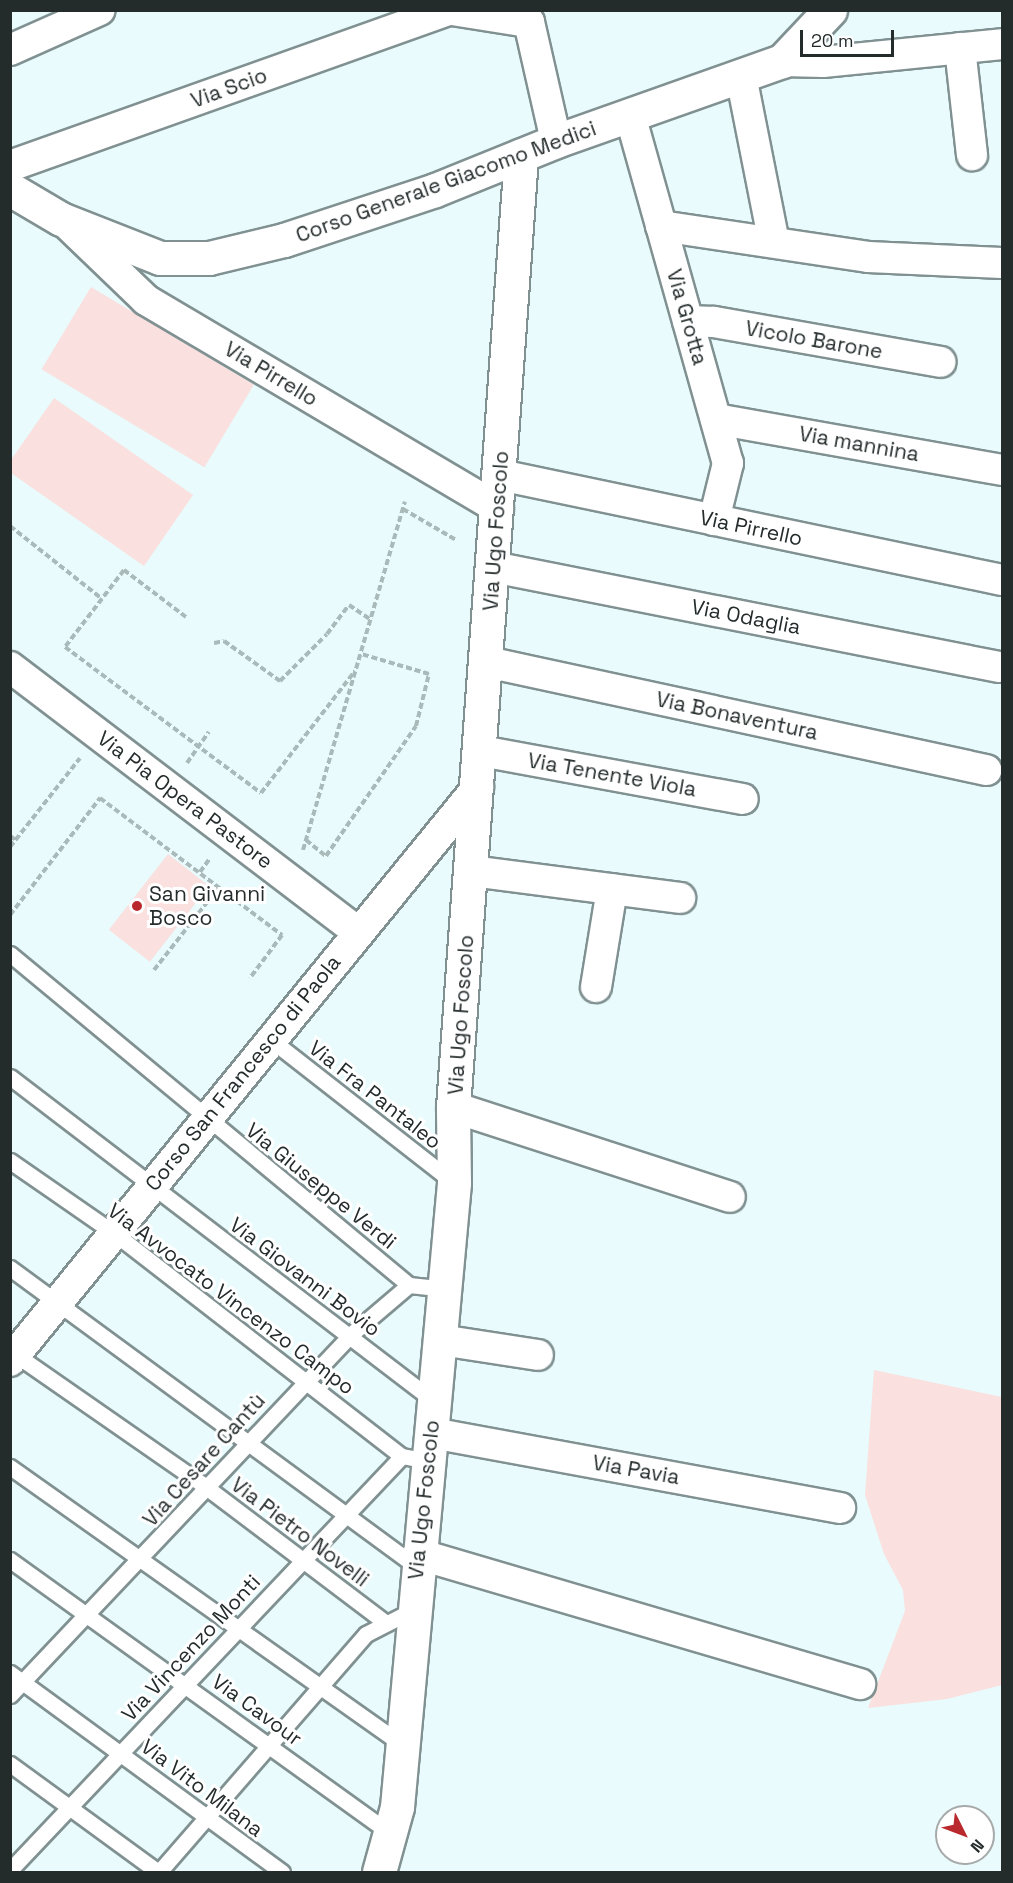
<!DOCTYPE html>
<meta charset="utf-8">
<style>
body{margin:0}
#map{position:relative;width:1013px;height:1883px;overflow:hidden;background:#e9fbfc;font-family:"Space Grotesk",sans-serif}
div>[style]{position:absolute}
.green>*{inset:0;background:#fae0de;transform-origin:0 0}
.path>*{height:4px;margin-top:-2px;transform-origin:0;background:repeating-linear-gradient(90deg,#aab9ba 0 6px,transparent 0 9px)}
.roads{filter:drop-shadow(2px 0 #819192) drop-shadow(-2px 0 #819192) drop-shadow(0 2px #819192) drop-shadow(0 -2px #819192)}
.lane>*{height:15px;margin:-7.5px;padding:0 7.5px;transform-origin:7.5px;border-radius:7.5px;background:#fff}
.street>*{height:30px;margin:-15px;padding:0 15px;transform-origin:15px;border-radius:15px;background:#fff}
.secondary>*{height:33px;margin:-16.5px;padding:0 16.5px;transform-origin:16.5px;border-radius:16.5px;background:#fff}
.dots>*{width:16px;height:16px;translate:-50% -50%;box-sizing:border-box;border:3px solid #fff;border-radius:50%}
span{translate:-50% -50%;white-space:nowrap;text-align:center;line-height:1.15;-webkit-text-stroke:6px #fff;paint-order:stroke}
.street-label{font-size:21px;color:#242b2b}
.poi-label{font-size:21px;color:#242b2b}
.left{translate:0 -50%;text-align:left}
.frame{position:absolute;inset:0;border:12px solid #242b2b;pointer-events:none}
.north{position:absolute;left:935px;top:1805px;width:60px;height:60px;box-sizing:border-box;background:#fff;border:2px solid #a7aaaa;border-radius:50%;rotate:132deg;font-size:16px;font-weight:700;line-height:24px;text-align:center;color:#242b2b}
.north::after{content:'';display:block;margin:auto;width:21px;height:27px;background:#b9292d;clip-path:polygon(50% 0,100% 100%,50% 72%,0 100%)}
.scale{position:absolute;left:800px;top:30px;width:94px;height:27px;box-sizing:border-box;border:3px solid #242b2b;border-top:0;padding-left:8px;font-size:18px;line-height:21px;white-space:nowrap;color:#242b2b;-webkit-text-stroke:4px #fff;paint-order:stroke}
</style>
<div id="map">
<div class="green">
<i style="left:91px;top:287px;width:190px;height:96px;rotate:31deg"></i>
<i style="clip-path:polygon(54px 398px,193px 495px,144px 566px,11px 473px,11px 460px)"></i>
<i style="left:168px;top:854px;width:52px;height:96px;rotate:38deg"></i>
<i style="clip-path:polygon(874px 1370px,1002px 1397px,1002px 1685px,947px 1699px,868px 1708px,905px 1611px,903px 1590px,884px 1554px,865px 1495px)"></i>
</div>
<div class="path">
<i style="left:403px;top:509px;width:61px;rotate:30.3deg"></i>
<i style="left:10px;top:526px;width:117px;rotate:38.4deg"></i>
<i style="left:186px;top:617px;width:78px;rotate:-142.8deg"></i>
<i style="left:124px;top:570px;width:97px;rotate:127.5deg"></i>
<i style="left:65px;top:647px;width:244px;rotate:36.7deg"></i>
<i style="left:261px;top:793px;width:154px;rotate:-52.4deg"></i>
<i style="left:214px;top:643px;width:10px;rotate:-11deg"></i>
<i style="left:224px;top:641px;width:69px;rotate:35.5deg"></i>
<i style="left:280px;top:681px;width:66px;rotate:-45deg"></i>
<i style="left:327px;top:634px;width:36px;rotate:-53deg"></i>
<i style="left:349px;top:605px;width:27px;rotate:34deg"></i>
<i style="left:187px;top:763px;width:38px;rotate:-55deg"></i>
<i style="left:10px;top:836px;width:7px;rotate:34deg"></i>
<i style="left:306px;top:840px;width:26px;rotate:39deg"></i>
<i style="left:326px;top:856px;width:158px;rotate:-55.3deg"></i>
<i style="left:416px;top:726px;width:54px;rotate:-76deg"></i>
<i style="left:429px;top:674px;width:71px;rotate:-163.6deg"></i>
<i style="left:10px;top:847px;width:113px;rotate:-51.8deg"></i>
<i style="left:303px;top:850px;width:363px;rotate:-73.7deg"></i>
<i style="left:200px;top:872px;width:17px;rotate:-54deg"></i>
<i style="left:10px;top:915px;width:148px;rotate:-52.4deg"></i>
<i style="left:100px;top:798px;width:228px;rotate:37deg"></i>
<i style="left:282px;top:935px;width:54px;rotate:126.7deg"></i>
<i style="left:154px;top:970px;width:105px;rotate:-51.9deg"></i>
</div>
<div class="roads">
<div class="lane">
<i style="left:10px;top:954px;width:518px;rotate:39.68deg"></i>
<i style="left:270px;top:1039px;width:231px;rotate:38deg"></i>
<i style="left:10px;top:1077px;width:534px;rotate:37.39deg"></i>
<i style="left:10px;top:1161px;width:126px;rotate:34.7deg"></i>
<i style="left:114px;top:1233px;width:364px;rotate:37.8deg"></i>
<i style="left:402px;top:1456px;width:10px;rotate:11deg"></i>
<i style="left:10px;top:1268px;width:505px;rotate:36.3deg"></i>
<i style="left:12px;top:1352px;width:236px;rotate:34.8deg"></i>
<i style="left:206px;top:1487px;width:226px;rotate:37.1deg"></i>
<i style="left:10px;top:1467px;width:481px;rotate:35.3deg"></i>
<i style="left:10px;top:1560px;width:468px;rotate:35.7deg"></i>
<i style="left:10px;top:1673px;width:337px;rotate:36.2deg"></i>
<i style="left:10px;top:1695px;width:494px;rotate:-46.6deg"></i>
<i style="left:349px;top:1336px;width:79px;rotate:-40.4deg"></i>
<i style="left:409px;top:1285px;width:36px;rotate:6deg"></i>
<i style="left:10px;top:1764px;width:183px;rotate:36.1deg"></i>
<i style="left:10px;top:1870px;width:570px;rotate:-46.56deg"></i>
<i style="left:159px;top:1872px;width:315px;rotate:-49deg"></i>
<i style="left:366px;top:1634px;width:53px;rotate:-27.1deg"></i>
</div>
<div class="street">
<i style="left:452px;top:10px;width:78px;rotate:8.9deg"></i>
<i style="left:529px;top:22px;width:122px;rotate:77.2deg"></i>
<i style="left:960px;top:48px;width:108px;rotate:83.6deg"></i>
<i style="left:10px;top:50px;width:98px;rotate:-24deg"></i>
<i style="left:782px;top:61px;width:41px;rotate:1.4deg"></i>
<i style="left:823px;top:62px;width:180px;rotate:-5.7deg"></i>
<i style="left:741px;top:76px;width:169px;rotate:78.8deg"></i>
<i style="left:630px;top:115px;width:362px;rotate:74.3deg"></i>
<i style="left:728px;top:463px;width:59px;rotate:103.8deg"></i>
<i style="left:10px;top:166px;width:465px;rotate:-19.6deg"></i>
<i style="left:64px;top:221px;width:114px;rotate:43.9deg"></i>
<i style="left:146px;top:300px;width:409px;rotate:30.6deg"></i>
<i style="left:661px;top:226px;width:209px;rotate:8.5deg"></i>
<i style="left:868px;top:257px;width:134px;rotate:2.6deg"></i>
<i style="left:688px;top:321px;width:26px;rotate:2deg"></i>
<i style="left:714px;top:322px;width:230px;rotate:10deg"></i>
<i style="left:716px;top:419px;width:291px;rotate:10.1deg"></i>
<i style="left:500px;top:475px;width:513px;rotate:11.81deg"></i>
<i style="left:493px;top:567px;width:516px;rotate:11.18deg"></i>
<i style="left:487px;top:662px;width:511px;rotate:12.21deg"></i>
<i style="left:10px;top:667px;width:437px;rotate:37.3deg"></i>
<i style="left:481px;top:751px;width:266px;rotate:10.4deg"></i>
<i style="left:472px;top:871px;width:210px;rotate:7.4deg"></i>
<i style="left:596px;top:987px;width:99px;rotate:-80.7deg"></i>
<i style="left:453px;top:1107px;width:291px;rotate:18deg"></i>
<i style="left:441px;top:1340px;width:98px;rotate:8.8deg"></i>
<i style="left:10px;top:1361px;width:741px;rotate:-50.81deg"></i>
<i style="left:432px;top:1433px;width:415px;rotate:10.4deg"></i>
<i style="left:418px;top:1554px;width:461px;rotate:16.4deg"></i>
</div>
<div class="secondary">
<i style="left:10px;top:189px;width:59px;rotate:30.5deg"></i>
<i style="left:61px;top:219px;width:106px;rotate:21.5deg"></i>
<i style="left:160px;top:258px;width:49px"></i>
<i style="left:209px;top:258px;width:77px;rotate:-13.5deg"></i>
<i style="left:284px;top:240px;width:159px;rotate:-18.3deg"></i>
<i style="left:435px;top:190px;width:131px;rotate:-22deg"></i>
<i style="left:556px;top:141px;width:240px;rotate:-19.5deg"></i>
<i style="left:782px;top:61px;width:70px;rotate:-46.7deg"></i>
<i style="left:379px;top:1872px;width:67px;rotate:-74.5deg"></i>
<i style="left:397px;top:1807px;width:627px;rotate:-84.78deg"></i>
<i style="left:454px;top:1183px;width:76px;rotate:-90.8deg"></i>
<i style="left:453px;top:1107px;width:954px;rotate:-85.91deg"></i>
</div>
</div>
<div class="dots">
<i style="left:137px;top:906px;background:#b9292d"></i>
</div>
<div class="street-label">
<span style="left:229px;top:88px;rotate:-20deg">Via Scio</span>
<span style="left:446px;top:182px;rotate:-20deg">Corso Generale Giacomo Medici</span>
<span style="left:687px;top:317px;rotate:74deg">Via Grotta</span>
<span style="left:814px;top:340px;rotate:10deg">Vicolo Barone</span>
<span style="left:271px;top:374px;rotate:31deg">Via Pirrello</span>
<span style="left:859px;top:444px;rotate:10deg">Via mannina</span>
<span style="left:751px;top:528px;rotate:12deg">Via Pirrello</span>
<span style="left:496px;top:531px;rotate:-86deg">Via Ugo Foscolo</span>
<span style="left:746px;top:617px;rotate:11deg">Via Odaglia</span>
<span style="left:737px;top:716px;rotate:12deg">Via Bonaventura</span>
<span style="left:612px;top:775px;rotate:10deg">Via Tenente Viola</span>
<span style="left:185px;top:800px;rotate:37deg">Via Pia Opera Pastore</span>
<span style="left:461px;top:1015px;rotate:-86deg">Via Ugo Foscolo</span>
<span style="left:243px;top:1073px;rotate:-51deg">Corso San Francesco di Paola</span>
<span style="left:375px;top:1095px;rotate:38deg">Via Fra Pantaleo</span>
<span style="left:321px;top:1186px;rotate:39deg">Via Giuseppe Verdi</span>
<span style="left:305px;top:1277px;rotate:37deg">Via Giovanni Bovio</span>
<span style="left:231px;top:1299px;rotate:37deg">Via Avvocato Vincenzo Campo</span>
<span style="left:204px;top:1460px;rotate:-48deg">Via Cesare Cantù</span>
<span style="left:636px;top:1470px;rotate:10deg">Via Pavia</span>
<span style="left:424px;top:1500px;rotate:-84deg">Via Ugo Foscolo</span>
<span style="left:300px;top:1532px;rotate:37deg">Via Pietro Novelli</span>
<span style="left:191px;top:1648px;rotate:-47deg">Via Vincenzo Monti</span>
<span style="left:257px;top:1710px;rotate:36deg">Via Cavour</span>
<span style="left:202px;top:1788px;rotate:37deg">Via Vito Milana</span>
</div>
<div class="poi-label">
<span class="left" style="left:149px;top:906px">San Givanni<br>Bosco</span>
</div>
<div class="frame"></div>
<div class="north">N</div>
<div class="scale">20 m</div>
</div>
